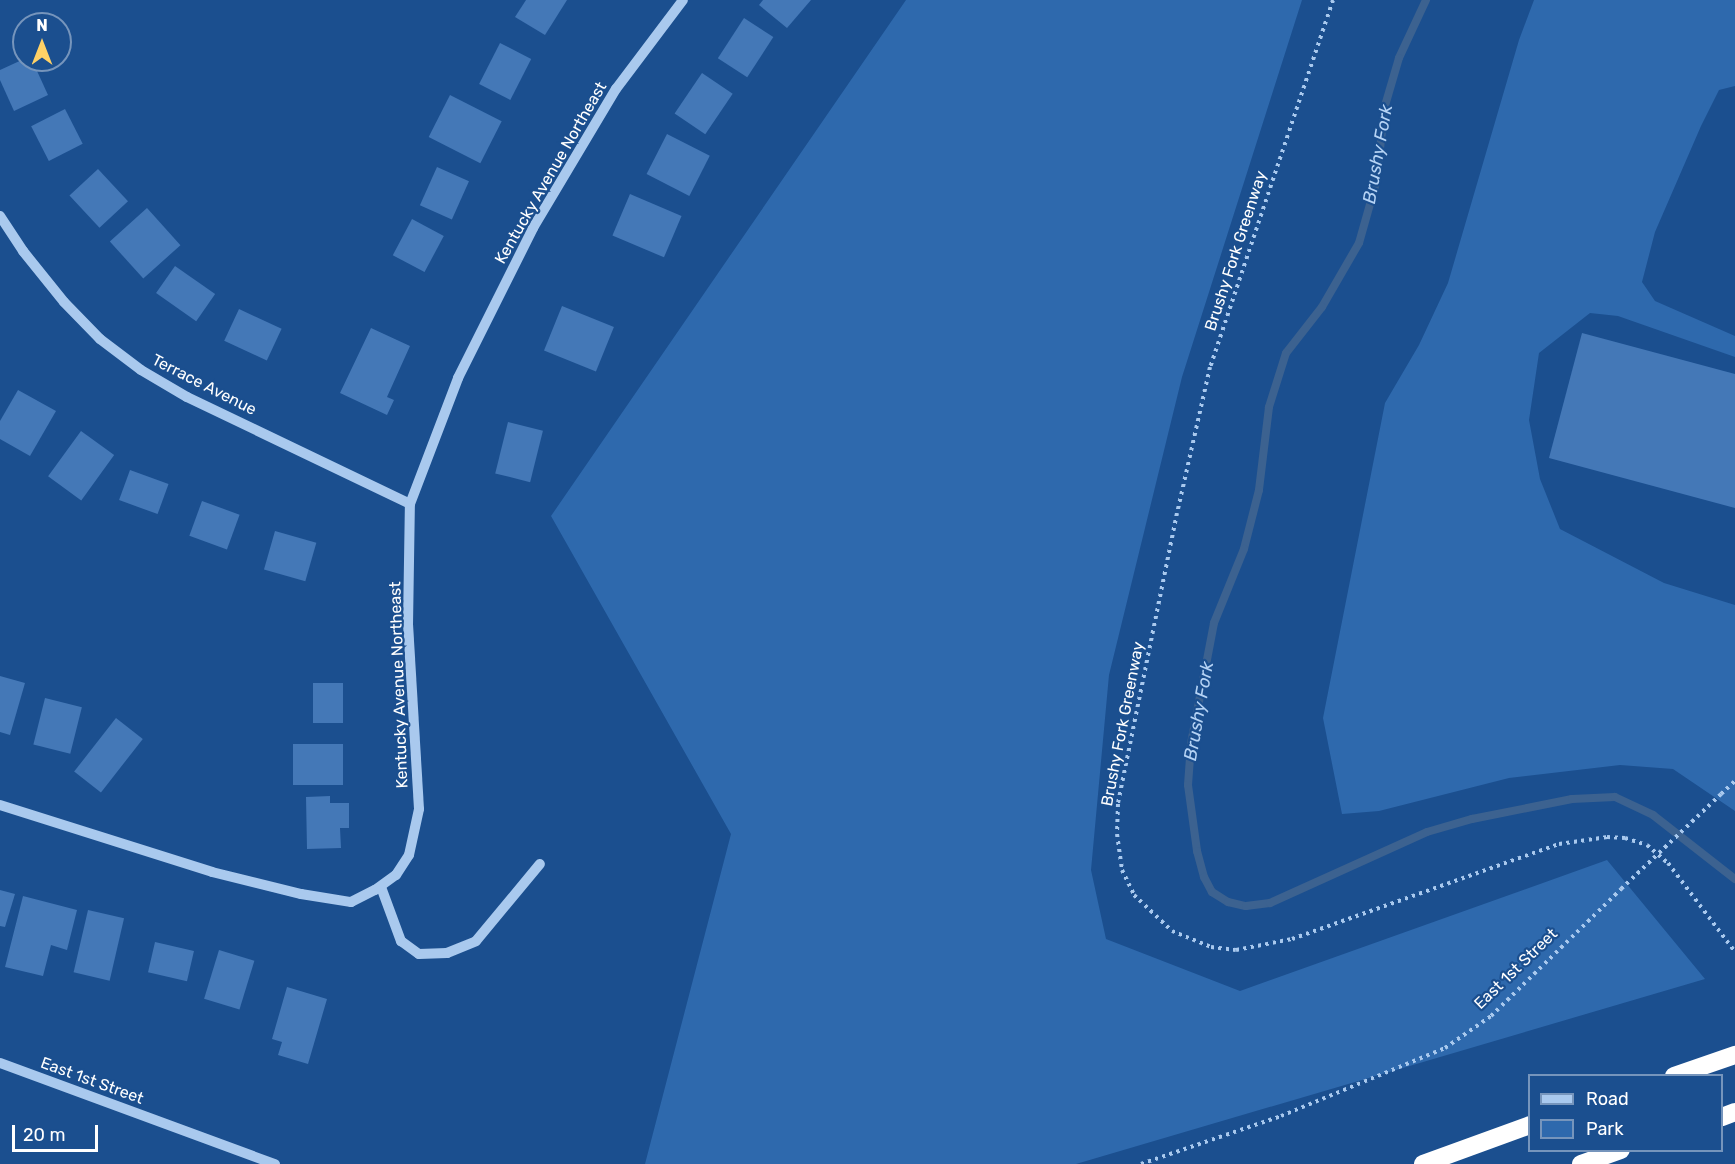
<!DOCTYPE html>
<style>
body{margin:0}
#map{position:relative;width:1735px;height:1164px;overflow:hidden;background:#1b4f8f;font-family:Rubik,sans-serif}
div>[style]{position:absolute}
.green>*{inset:0;background:#2e69ad}
.stream>*{height:8px;margin:-4px;padding:0 4px;transform-origin:4px;border-radius:4px;background:#3c6290}
.building>*{inset:0;background:#4478b7;transform-origin:0 0}
.path>*{height:4px;margin-top:-2px;transform-origin:0;background:repeating-linear-gradient(90deg,#a9c9ee 0 3px,transparent 0 7.5px)}
.minor>*{height:10px;margin:-5px;padding:0 5px;transform-origin:5px;border-radius:5px;background:#a9c9ee}
.highway>*{height:18px;margin:-9px;padding:0 9px;transform-origin:9px;border-radius:9px;background:#fff}
.path-bridge>*{height:4px;margin-top:-2px;transform-origin:0;background:repeating-linear-gradient(90deg,#a9c9ee 0 3px,transparent 0 7.5px)}
span{translate:-50% -50%;white-space:nowrap;text-align:center;line-height:1.15;-webkit-text-stroke:4.5px #1b4f8f;paint-order:stroke}
.street-label{font-size:16px;color:#fff}
.water-label{font-size:18px;color:#b5d3f5;font-style:italic}
.legend{position:absolute;left:1528px;top:1074px;width:195px;height:78px;box-sizing:border-box;background:#1b4f8f;border:2px solid #7695bc;margin:0;padding:8px 10px;list-style:none;font-size:18px;color:#fff}
.legend li{display:flex;align-items:center;gap:12px;height:30px}
.legend b{width:30px;border:2px solid #7695bc}
.north{position:absolute;left:12px;top:12px;width:60px;height:60px;box-sizing:border-box;background:#1b4f8f;border:2px solid #7695bc;border-radius:50%;rotate:0deg;font-size:16px;font-weight:700;line-height:24px;text-align:center;color:#fff}
.north::after{content:'';display:block;margin:auto;width:21px;height:27px;background:#ffd166;clip-path:polygon(50% 0,100% 100%,50% 72%,0 100%)}
.scale{position:absolute;left:12px;top:1125px;width:86px;height:27px;box-sizing:border-box;border:3px solid #fff;border-top:0;padding-left:8px;font-size:18px;line-height:21px;white-space:nowrap;color:#fff;-webkit-text-stroke:4px #1b4f8f;paint-order:stroke}
</style>
<div id="map">
<div class="green">
<i style="clip-path:polygon(906px 0,1302px 0,1182px 377px,1109px 675px,1091px 870px,1106px 939px,1240px 991px,1607px 860px,1705px 979px,1076px 1164px,645px 1164px,731px 834px,551px 516px)"></i>
<i style="clip-path:polygon(1534px 0,1735px 0,1735px 86px,1719px 90px,1701px 126px,1655px 232px,1642px 282px,1655px 301px,1735px 336px,1735px 357px,1618px 316px,1590px 313px,1539px 353px,1529px 420px,1540px 479px,1560px 529px,1664px 583px,1735px 605px,1735px 811px,1673px 769px,1620px 765px,1509px 778px,1379px 811px,1342px 814px,1323px 718px,1385px 403px,1419px 345px,1448px 283px,1519px 40px)"></i>
</div>
<div class="stream">
<i style="left:1426px;top:0;width:64px;rotate:115deg"></i>
<i style="left:1399px;top:58px;width:50px;rotate:106.3deg"></i>
<i style="left:1385px;top:106px;width:78px;rotate:96.7deg"></i>
<i style="left:1376px;top:183px;width:62px;rotate:105.8deg"></i>
<i style="left:1359px;top:243px;width:74px;rotate:120deg"></i>
<i style="left:1322px;top:307px;width:58px;rotate:128deg"></i>
<i style="left:1286px;top:353px;width:57px;rotate:107.5deg"></i>
<i style="left:1269px;top:407px;width:84px;rotate:96.9deg"></i>
<i style="left:1259px;top:490px;width:61px;rotate:104.3deg"></i>
<i style="left:1244px;top:549px;width:80px;rotate:112.1deg"></i>
<i style="left:1214px;top:623px;width:123px;rotate:100.8deg"></i>
<i style="left:1191px;top:744px;width:41px;rotate:94.2deg"></i>
<i style="left:1188px;top:785px;width:67px;rotate:82.2deg"></i>
<i style="left:1197px;top:851px;width:27px;rotate:75deg"></i>
<i style="left:1204px;top:877px;width:17px;rotate:62deg"></i>
<i style="left:1212px;top:892px;width:19px;rotate:32deg"></i>
<i style="left:1228px;top:902px;width:18px;rotate:13deg"></i>
<i style="left:1246px;top:906px;width:24px;rotate:-7deg"></i>
<i style="left:1270px;top:903px;width:172px;rotate:-24.3deg"></i>
<i style="left:1427px;top:832px;width:47px;rotate:-16.1deg"></i>
<i style="left:1472px;top:819px;width:102px;rotate:-11.3deg"></i>
<i style="left:1572px;top:799px;width:43px;rotate:-2.7deg"></i>
<i style="left:1615px;top:797px;width:42px;rotate:25.3deg"></i>
<i style="left:1653px;top:815px;width:104px;rotate:38deg"></i>
</div>
<div class="building">
<i style="clip-path:polygon(526px 0,567px 0,545px 35px,515px 17px)"></i>
<i style="clip-path:polygon(763px 0,811px 0,787px 28px,759px 5px)"></i>
<i style="left:744px;top:18px;width:35px;height:48px;rotate:33deg"></i>
<i style="left:500px;top:43px;width:35px;height:46px;rotate:27deg"></i>
<i style="clip-path:polygon(24px 59px,32px 60px,48px 95px,14px 111px,0 80px,0 70px)"></i>
<i style="left:702px;top:73px;width:37px;height:49px;rotate:34deg"></i>
<i style="left:450px;top:95px;width:58px;height:47px;rotate:27deg"></i>
<i style="left:65px;top:109px;width:39px;height:38px;rotate:63deg"></i>
<i style="left:667px;top:134px;width:48px;height:45px;rotate:27deg"></i>
<i style="left:437px;top:167px;width:35px;height:42px;rotate:24deg"></i>
<i style="left:98px;top:169px;width:44px;height:39px;rotate:47deg"></i>
<i style="left:630px;top:194px;width:56px;height:45px;rotate:23deg"></i>
<i style="left:147px;top:208px;width:50px;height:50px;rotate:48deg"></i>
<i style="left:412px;top:219px;width:36px;height:41px;rotate:28deg"></i>
<i style="left:175px;top:266px;width:49px;height:33px;rotate:35deg"></i>
<i style="left:562px;top:306px;width:56px;height:48px;rotate:22deg"></i>
<i style="left:239px;top:309px;width:47px;height:35px;rotate:25deg"></i>
<i style="clip-path:polygon(371px 328px,410px 346px,387px 397px,394px 400px,387px 415px,340px 393px)"></i>
<i style="clip-path:polygon(1582px 333px,1735px 374px,1735px 508px,1549px 458px)"></i>
<i style="clip-path:polygon(18px 390px,56px 411px,30px 456px,0 439px,0 421px)"></i>
<i style="left:508px;top:422px;width:36px;height:53px;rotate:14deg"></i>
<i style="left:81px;top:431px;width:41px;height:56px;rotate:36deg"></i>
<i style="left:130px;top:470px;width:41px;height:32px;rotate:20deg"></i>
<i style="left:202px;top:501px;width:40px;height:37px;rotate:20deg"></i>
<i style="left:275px;top:531px;width:43px;height:40px;rotate:16deg"></i>
<i style="clip-path:polygon(0 676px,25px 683px,10px 735px,0 732px)"></i>
<i style="left:313px;top:683px;width:30px;height:40px"></i>
<i style="left:45px;top:698px;width:38px;height:48px;rotate:14deg"></i>
<i style="left:116px;top:718px;width:34px;height:68px;rotate:38deg"></i>
<i style="left:293px;top:744px;width:50px;height:41px"></i>
<i style="clip-path:polygon(330px 796px,330px 803px,349px 803px,349px 828px,340px 828px,341px 848px,307px 849px,306px 797px)"></i>
<i style="clip-path:polygon(0 890px,15px 894px,5px 927px,0 926px)"></i>
<i style="clip-path:polygon(23px 896px,77px 910px,67px 950px,51px 945px,43px 976px,5px 967px)"></i>
<i style="left:88px;top:910px;width:37px;height:64px;rotate:13deg"></i>
<i style="left:155px;top:942px;width:40px;height:31px;rotate:13deg"></i>
<i style="left:219px;top:950px;width:37px;height:51px;rotate:17deg"></i>
<i style="clip-path:polygon(287px 987px,327px 999px,308px 1064px,278px 1055px,282px 1042px,272px 1039px)"></i>
</div>
<div class="path">
<i style="left:1333px;top:0;width:387px;rotate:108.5deg"></i>
<i style="left:1210px;top:367px;width:150px;rotate:102.7deg"></i>
<i style="left:1177px;top:513px;width:297px;rotate:101.5deg"></i>
<i style="left:1118px;top:804px;width:30px;rotate:92deg"></i>
<i style="left:1117px;top:834px;width:36px;rotate:82deg"></i>
<i style="left:1122px;top:870px;width:28px;rotate:64deg"></i>
<i style="left:1134px;top:895px;width:52px;rotate:43.5deg"></i>
<i style="left:1172px;top:931px;width:42px;rotate:22.3deg"></i>
<i style="left:1211px;top:947px;width:25px;rotate:7deg"></i>
<i style="left:1236px;top:950px;width:57px;rotate:-11.1deg"></i>
<i style="left:1292px;top:939px;width:283px;rotate:-19.6deg"></i>
<i style="left:1559px;top:844px;width:49px;rotate:-8.3deg"></i>
<i style="left:1607px;top:837px;width:18px;rotate:3deg"></i>
<i style="left:1625px;top:838px;width:23px;rotate:18deg"></i>
<i style="left:1647px;top:845px;width:28px;rotate:41deg"></i>
<i style="left:1668px;top:863px;width:111px;rotate:53deg"></i>
<i style="left:1721px;top:794px;width:19px;rotate:-43deg"></i>
<i style="left:1141px;top:1164px;width:148px;rotate:-18.9deg"></i>
<i style="left:1281px;top:1116px;width:178px;rotate:-22.5deg"></i>
<i style="left:1445px;top:1048px;width:56px;rotate:-34.8deg"></i>
<i style="left:1491px;top:1016px;width:182px;rotate:-44.3deg"></i>
</div>
<div class="minor">
<i style="left:0;top:216px;width:42px;rotate:56.7deg"></i>
<i style="left:23px;top:251px;width:65px;rotate:51.2deg"></i>
<i style="left:64px;top:302px;width:52px;rotate:45.8deg"></i>
<i style="left:100px;top:339px;width:51px;rotate:37.1deg"></i>
<i style="left:141px;top:370px;width:53px;rotate:30.4deg"></i>
<i style="left:187px;top:397px;width:247px;rotate:25.6deg"></i>
<i style="left:0;top:805px;width:222px;rotate:17.5deg"></i>
<i style="left:212px;top:872px;width:92px;rotate:13.9deg"></i>
<i style="left:301px;top:894px;width:51px;rotate:9.1deg"></i>
<i style="left:351px;top:902px;width:27px;rotate:-27deg"></i>
<i style="left:375px;top:890px;width:26px;rotate:-36deg"></i>
<i style="left:396px;top:875px;width:24px;rotate:-57deg"></i>
<i style="left:409px;top:855px;width:47px;rotate:-77.7deg"></i>
<i style="left:419px;top:809px;width:184px;rotate:-93.4deg"></i>
<i style="left:408px;top:625px;width:121px;rotate:-89.1deg"></i>
<i style="left:410px;top:504px;width:135px;rotate:-69.1deg"></i>
<i style="left:458px;top:378px;width:168px;rotate:-63.4deg"></i>
<i style="left:533px;top:228px;width:162px;rotate:-59.2deg"></i>
<i style="left:616px;top:89px;width:111px;rotate:-53deg"></i>
<i style="left:381px;top:887px;width:58px;rotate:69.7deg"></i>
<i style="left:401px;top:941px;width:22px;rotate:36deg"></i>
<i style="left:419px;top:954px;width:28px;rotate:-2deg"></i>
<i style="left:447px;top:953px;width:31px;rotate:-22deg"></i>
<i style="left:476px;top:941px;width:100px;rotate:-50.3deg"></i>
<i style="left:0;top:1063px;width:293px;rotate:20.2deg"></i>
</div>
<div class="highway">
<i style="left:1674px;top:1076px;width:65px;rotate:-19deg"></i>
<i style="left:1722px;top:1117px;width:14px;rotate:-21deg"></i>
<i style="left:1423px;top:1164px;width:114px;rotate:-20deg"></i>
<i style="left:1581px;top:1164px;width:42px;rotate:-19.3deg"></i>
</div>
<div class="path-bridge">
<i style="left:1621px;top:889px;width:138px;rotate:-43.5deg"></i>
</div>
<div class="street-label">
<span style="left:551px;top:173px;rotate:-60deg">Kentucky Avenue Northeast</span>
<span style="left:1236px;top:251px;rotate:-72deg">Brushy Fork Greenway</span>
<span style="left:204px;top:385px;rotate:27deg">Terrace Avenue</span>
<span style="left:399px;top:685px;rotate:-92deg">Kentucky Avenue Northeast</span>
<span style="left:1123px;top:724px;rotate:-79deg">Brushy Fork Greenway</span>
<span style="left:1516px;top:969px;rotate:-44deg">East 1st Street</span>
<span style="left:92px;top:1081px;rotate:20deg">East 1st Street</span>
</div>
<div class="water-label">
<span style="left:1378px;top:154px;rotate:-80deg">Brushy Fork</span>
<span style="left:1199px;top:711px;rotate:-80deg">Brushy Fork</span>
</div>
<ul class="legend">
<li><b style="height:8px;background:#a9c9ee"></b>Road</li>
<li><b style="height:16px;background:#2e69ad"></b>Park</li>
</ul>
<div class="north">N</div>
<div class="scale">20 m</div>
</div>
